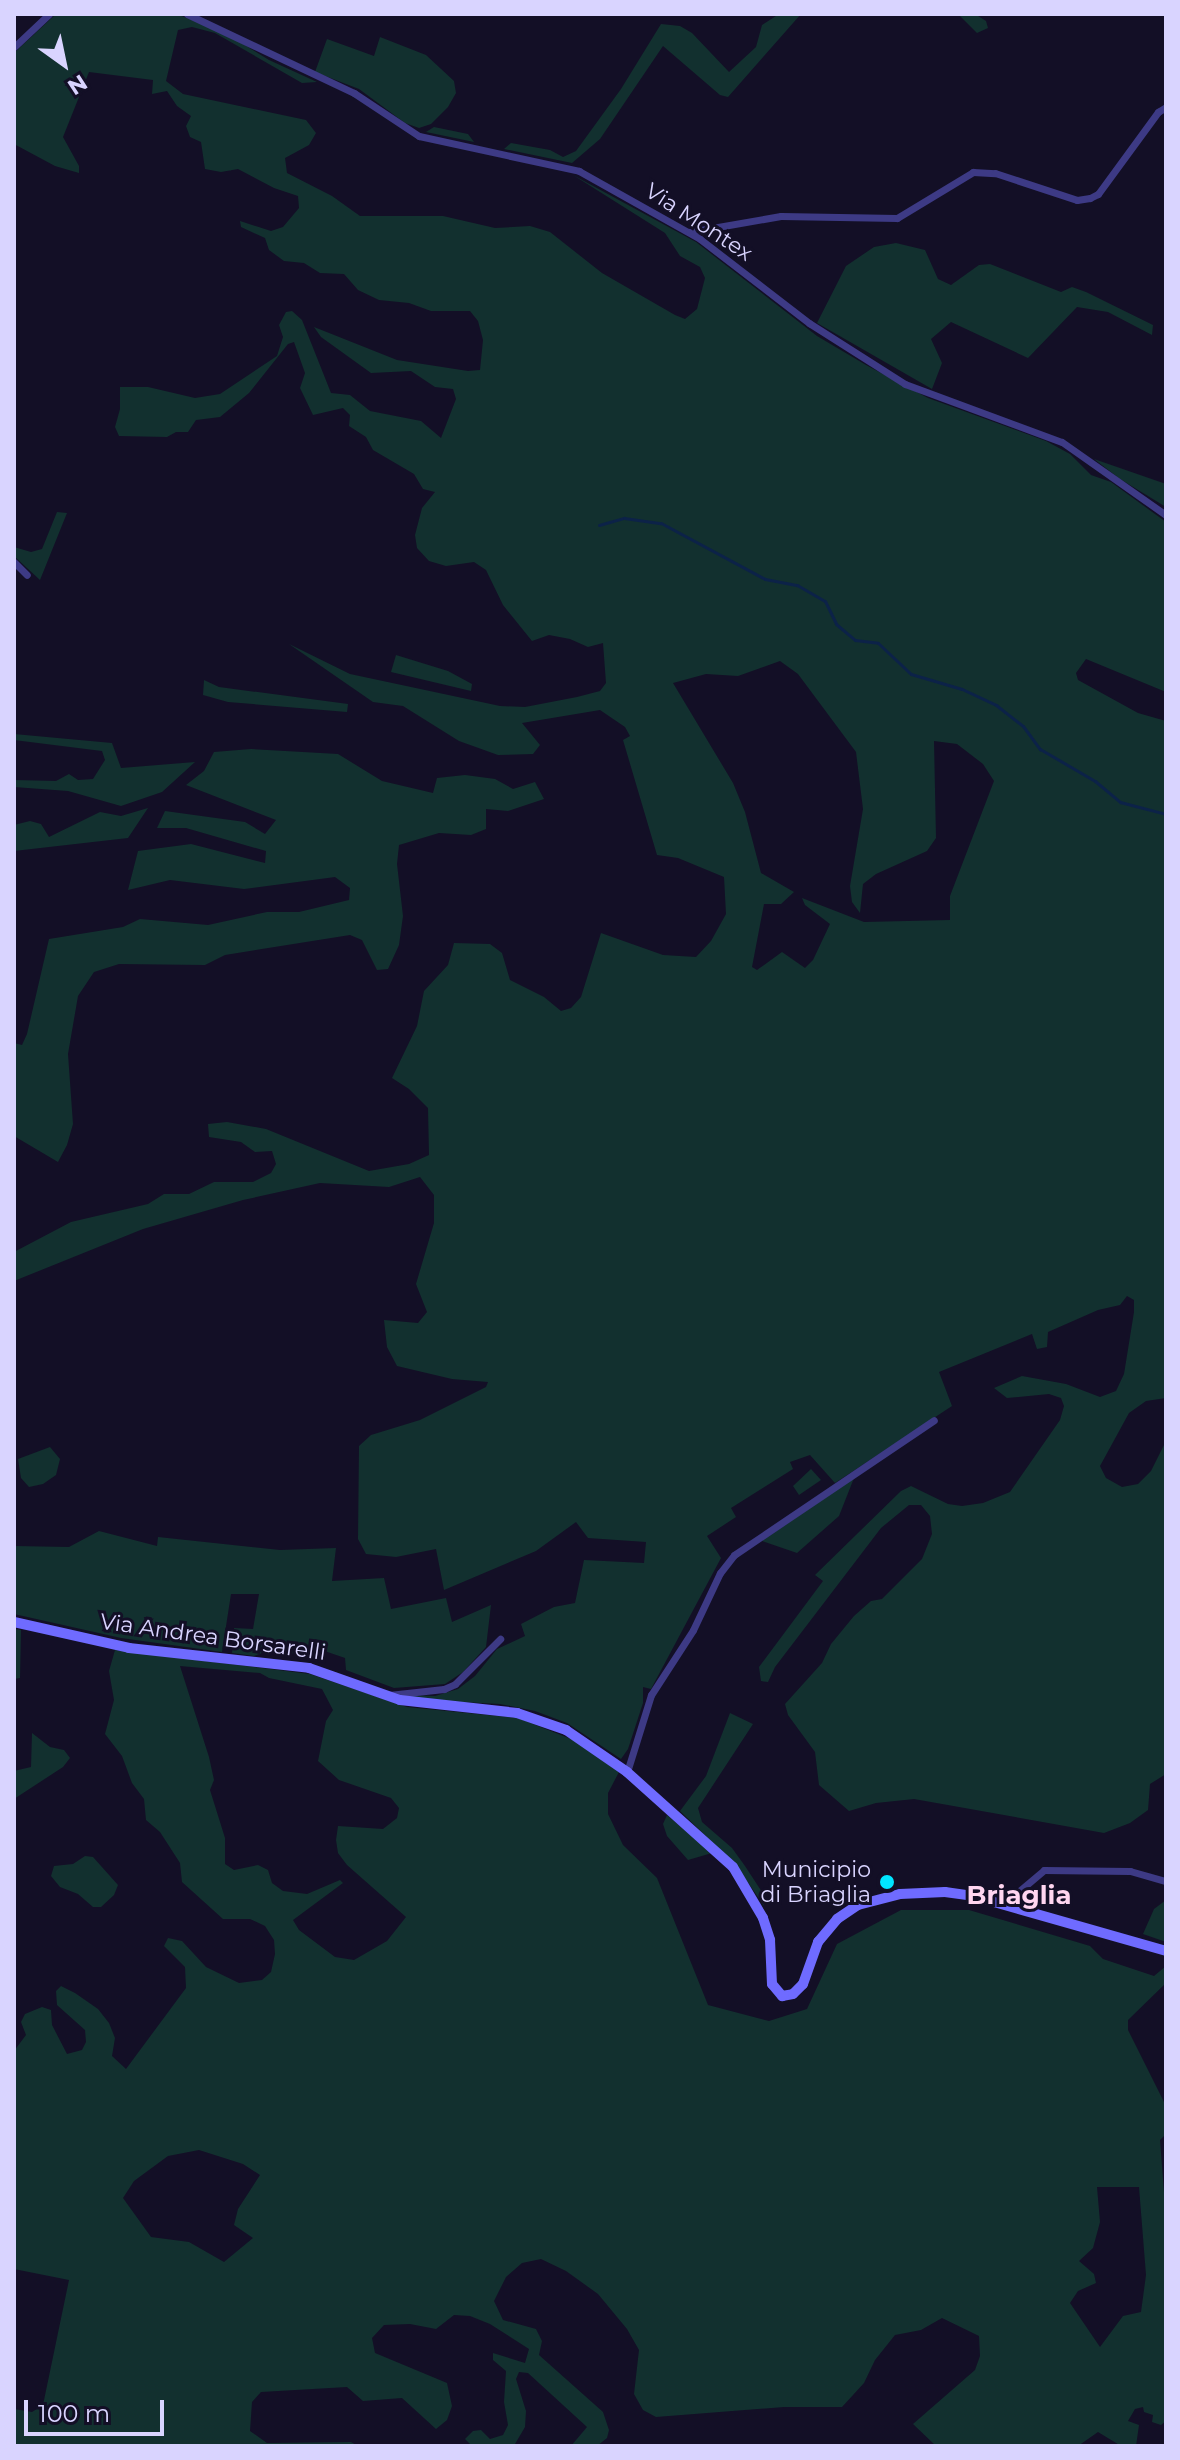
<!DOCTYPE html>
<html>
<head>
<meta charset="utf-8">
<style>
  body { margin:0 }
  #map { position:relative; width:1180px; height:2460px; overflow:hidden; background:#130f26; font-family:Montserrat,sans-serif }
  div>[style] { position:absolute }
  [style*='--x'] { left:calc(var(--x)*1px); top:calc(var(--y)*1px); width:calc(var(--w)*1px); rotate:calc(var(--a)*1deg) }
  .green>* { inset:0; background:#12302f }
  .stream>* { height:3px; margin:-1.5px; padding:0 1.5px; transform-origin:1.5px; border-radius:1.5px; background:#0c2248 }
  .minor>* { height:7px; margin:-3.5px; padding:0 3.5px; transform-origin:3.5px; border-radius:3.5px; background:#3d3a85 }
  .secondary>* { height:10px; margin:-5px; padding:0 5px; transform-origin:5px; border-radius:5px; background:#6f6bff }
  .dots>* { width:22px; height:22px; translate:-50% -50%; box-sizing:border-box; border:4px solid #130f26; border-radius:50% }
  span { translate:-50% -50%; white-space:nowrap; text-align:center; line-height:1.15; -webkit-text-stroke:6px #130f26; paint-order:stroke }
  .street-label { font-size:22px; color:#d9d4ff }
  .poi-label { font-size:22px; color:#d9d4ff }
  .right { translate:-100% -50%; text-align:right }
  .quarter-label { font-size:26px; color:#ffd6f0; font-weight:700 }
  .frame { position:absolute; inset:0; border:16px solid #d9d4ff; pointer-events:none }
  .north { position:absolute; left:24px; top:24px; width:80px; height:80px; -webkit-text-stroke:6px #130f26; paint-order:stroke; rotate:147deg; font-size:22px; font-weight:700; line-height:32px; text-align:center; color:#d9d4ff }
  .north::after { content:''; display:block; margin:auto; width:28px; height:36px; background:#d9d4ff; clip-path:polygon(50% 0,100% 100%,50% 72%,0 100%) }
  .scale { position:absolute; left:24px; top:2400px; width:140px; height:36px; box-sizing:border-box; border:4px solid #d9d4ff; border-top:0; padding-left:10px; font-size:24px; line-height:28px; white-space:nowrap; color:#d9d4ff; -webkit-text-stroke:6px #130f26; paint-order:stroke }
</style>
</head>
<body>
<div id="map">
  <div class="green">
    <i style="clip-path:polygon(evenodd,56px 14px,176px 14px,220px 30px,269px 60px,317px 82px,302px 83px,215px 33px,192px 27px,178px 30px,166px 81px,183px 94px,306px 120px,316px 133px,309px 145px,285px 158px,287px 173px,332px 196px,360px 216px,443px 216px,495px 228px,530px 226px,550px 232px,602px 273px,675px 315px,685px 319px,697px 309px,705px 278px,700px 267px,680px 256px,665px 233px,573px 175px,696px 242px,817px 336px,866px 365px,928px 398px,1046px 441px,1070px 454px,1091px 475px,1111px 482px,1166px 522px,1166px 692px,1086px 659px,1076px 673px,1078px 680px,1138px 713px,1166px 721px,1166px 1398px,1146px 1401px,1129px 1413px,1100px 1466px,1106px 1478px,1122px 1487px,1138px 1484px,1151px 1471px,1166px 1441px,1166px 1774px,1150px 1784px,1148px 1810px,1130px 1823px,1104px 1833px,914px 1799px,876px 1803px,849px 1811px,819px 1785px,815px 1752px,788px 1715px,785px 1704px,822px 1663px,831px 1644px,854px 1616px,871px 1601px,882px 1599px,922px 1559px,932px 1534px,930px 1516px,921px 1505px,909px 1505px,881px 1528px,775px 1667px,768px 1682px,761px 1681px,759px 1667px,823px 1581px,815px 1575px,901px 1491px,911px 1486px,948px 1504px,962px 1506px,983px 1503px,1010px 1492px,1060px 1420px,1064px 1406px,1061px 1398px,1049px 1394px,1007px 1398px,994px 1388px,1022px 1376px,1066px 1384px,1100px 1397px,1116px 1391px,1124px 1374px,1134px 1312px,1134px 1300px,1127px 1296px,1120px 1305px,1098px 1310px,1048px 1332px,1047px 1347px,1037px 1349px,1032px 1334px,939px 1372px,952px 1406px,835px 1483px,810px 1455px,790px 1462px,793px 1469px,731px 1508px,736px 1517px,707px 1536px,721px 1558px,651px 1689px,643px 1687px,643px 1703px,628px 1749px,621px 1759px,567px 1723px,535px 1711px,500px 1704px,424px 1700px,406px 1695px,435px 1696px,458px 1689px,475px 1676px,497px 1649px,525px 1636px,521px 1624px,554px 1607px,575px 1603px,584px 1560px,644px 1563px,646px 1542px,588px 1538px,576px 1522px,536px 1551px,444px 1590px,436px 1549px,396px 1557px,366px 1554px,358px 1539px,359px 1446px,371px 1435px,420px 1420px,486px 1387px,488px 1382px,452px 1379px,397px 1366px,387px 1347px,384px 1320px,418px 1323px,427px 1312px,416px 1284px,434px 1223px,434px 1195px,420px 1177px,389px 1187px,320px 1183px,243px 1200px,143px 1229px,14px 1281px,14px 1252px,71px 1222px,148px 1204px,164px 1194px,189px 1194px,214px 1182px,253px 1182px,271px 1173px,276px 1164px,272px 1151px,255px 1152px,241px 1142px,209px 1137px,208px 1124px,227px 1122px,266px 1129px,369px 1171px,409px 1164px,429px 1155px,428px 1108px,409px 1089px,392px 1078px,417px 1026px,424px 991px,448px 965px,454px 943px,490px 944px,502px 953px,510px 980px,544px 997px,561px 1011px,571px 1008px,581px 997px,601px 933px,663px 955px,696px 957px,711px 941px,726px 914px,724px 877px,678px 858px,657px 855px,623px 740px,630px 736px,625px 727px,600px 710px,522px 723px,540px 745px,533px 754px,498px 755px,459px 741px,403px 706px,373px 702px,289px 644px,350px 674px,500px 706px,525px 707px,577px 697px,600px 691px,606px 683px,603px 643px,588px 647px,570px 639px,549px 635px,532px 641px,503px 605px,486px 570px,474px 562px,446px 566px,429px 561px,417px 548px,415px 535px,422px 508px,435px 492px,423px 489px,414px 474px,373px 450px,366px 437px,349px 426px,350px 415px,343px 408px,313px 415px,300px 388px,305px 373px,294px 342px,288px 344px,249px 393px,220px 417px,196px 420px,188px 432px,176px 432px,167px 437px,119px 436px,115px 427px,120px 409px,120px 387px,148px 387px,195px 398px,220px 394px,277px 356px,283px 337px,279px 325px,286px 312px,292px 311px,302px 320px,331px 393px,350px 395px,370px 411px,421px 421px,441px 438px,456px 399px,453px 389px,435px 387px,411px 371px,371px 373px,321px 337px,314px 327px,397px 360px,468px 371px,480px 370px,483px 340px,478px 321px,470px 311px,431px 311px,409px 303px,379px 300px,358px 290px,344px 274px,320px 273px,304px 263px,284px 261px,269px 250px,265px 238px,241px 227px,240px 221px,271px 231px,283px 227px,299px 208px,298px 196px,274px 188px,238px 169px,221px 172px,205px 169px,201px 142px,190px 137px,186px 126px,191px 116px,177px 106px,167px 91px,152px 94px,153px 80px,89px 72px,63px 137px,79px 166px,79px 173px,55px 166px,14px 144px,14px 53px,56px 14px,780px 661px,798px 674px,856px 752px,863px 809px,850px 886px,852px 902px,860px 913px,863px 884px,876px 874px,927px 851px,936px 838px,934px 741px,957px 744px,983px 764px,994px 781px,950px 896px,950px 920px,864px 922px,802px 898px,805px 905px,830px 924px,813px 960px,805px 968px,782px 952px,757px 970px,752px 967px,764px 904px,781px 904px,794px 892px,761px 873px,745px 812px,733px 783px,673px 683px,706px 674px,738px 676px,780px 661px)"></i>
    <i style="clip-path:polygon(779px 14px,801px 14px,728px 97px,720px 95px,663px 46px,600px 139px,572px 163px,504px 149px,511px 143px,550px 150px,563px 157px,576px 151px,621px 89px,661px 24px,680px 26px,692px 33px,729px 72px,756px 47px,762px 25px)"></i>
    <i style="clip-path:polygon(958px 14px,975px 14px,986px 21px,988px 28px,977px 33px)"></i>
    <i style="clip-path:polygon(380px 37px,426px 55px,454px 81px,456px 93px,448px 107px,431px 124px,419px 128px,405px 123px,359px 89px,315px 72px,327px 39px,374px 56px)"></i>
    <i style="clip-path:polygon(434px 127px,468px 134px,474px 142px,426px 132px)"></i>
    <i style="clip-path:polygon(896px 243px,925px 250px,938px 279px,951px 285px,979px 265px,990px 264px,1061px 292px,1072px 287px,1086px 292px,1153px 325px,1152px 335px,1108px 312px,1077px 307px,1028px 358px,951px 322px,931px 339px,942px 363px,932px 389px,817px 323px,846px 266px,874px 247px)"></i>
    <i style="clip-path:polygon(1094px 459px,1166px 484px,1166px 507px,1120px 479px)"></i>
    <i style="clip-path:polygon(57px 512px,67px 513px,40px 580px,14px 556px,14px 547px,31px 552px,42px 549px)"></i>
    <i style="clip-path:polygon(396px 655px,448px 671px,472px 684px,471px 691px,391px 672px)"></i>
    <i style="clip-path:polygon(204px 680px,219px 687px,348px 704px,347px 712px,228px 702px,203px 695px)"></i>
    <i style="clip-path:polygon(14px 734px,112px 743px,121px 768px,195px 762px,162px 792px,121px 806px,68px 791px,14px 787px,14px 780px,56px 781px,69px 774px,78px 780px,93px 779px,105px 760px,102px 751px,14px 740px)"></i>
    <i style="clip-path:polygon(251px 749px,338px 754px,382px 781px,433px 793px,437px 778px,465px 775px,495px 779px,513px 789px,535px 782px,544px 799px,508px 811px,486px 809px,486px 829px,471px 835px,439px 833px,399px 845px,397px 864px,403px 916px,399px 945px,388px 969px,377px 970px,362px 940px,350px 935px,225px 955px,205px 965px,119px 964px,94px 972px,78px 996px,68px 1054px,73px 1124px,67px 1145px,58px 1162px,14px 1136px,14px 1043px,22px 1045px,27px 1034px,49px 939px,123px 927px,140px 919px,208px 925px,267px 912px,299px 912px,349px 900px,350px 888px,335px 877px,244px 889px,170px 880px,128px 890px,138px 851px,191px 844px,265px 863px,266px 851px,186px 828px,157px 828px,165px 811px,245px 822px,265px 834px,276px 820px,186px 785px,204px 771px,214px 752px)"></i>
    <i style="clip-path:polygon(148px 808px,128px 838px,14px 851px,14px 825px,30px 821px,41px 824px,49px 837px,100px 812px,121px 816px)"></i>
    <i style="clip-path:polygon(50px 1447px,60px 1459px,56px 1475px,43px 1484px,29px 1487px,21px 1478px,18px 1459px)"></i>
    <i style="clip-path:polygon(811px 1469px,821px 1480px,799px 1495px,793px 1486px)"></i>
    <i style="clip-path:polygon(854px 1478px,839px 1516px,797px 1553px,762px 1541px)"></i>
    <i style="clip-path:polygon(99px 1531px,157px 1546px,158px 1537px,280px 1550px,336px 1548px,332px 1581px,384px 1578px,391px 1609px,446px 1598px,452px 1622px,491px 1605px,486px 1647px,463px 1672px,445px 1684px,394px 1688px,346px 1670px,345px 1658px,313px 1647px,311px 1655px,267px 1651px,254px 1656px,232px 1653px,234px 1628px,253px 1629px,259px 1594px,231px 1594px,222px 1652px,121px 1638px,14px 1614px,14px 1546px,69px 1547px)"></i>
    <i style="clip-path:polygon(14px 1629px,21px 1630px,20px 1678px,14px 1679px)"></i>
    <i style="clip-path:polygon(evenodd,115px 1650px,310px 1674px,407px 1707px,518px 1718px,576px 1741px,619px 1772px,608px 1793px,608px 1814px,623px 1845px,657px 1878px,708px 2005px,769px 2021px,807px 2009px,837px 1944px,901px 1910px,969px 1910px,1090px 1946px,1103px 1959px,1154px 1976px,1166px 1966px,1166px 1983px,1128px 2020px,1128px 2030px,1166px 2106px,1166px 2134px,1160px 2140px,1166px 2218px,1166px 2421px,1161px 2425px,1152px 2422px,1153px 2415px,1144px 2412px,1143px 2407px,1135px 2409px,1128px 2421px,1139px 2425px,1136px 2446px,1121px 2446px,1098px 2432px,1078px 2446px,936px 2446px,913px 2424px,975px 2370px,980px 2356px,979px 2336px,942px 2318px,921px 2330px,895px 2335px,875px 2360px,864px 2383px,842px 2407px,784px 2407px,656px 2417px,643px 2410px,634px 2394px,639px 2350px,627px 2329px,598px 2294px,566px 2271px,541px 2259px,522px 2263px,506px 2277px,494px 2301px,503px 2320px,536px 2329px,542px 2341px,539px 2355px,603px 2412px,609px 2430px,607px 2438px,597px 2446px,571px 2446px,587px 2427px,528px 2373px,519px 2372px,516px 2379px,526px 2411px,525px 2427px,515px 2444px,472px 2446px,465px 2439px,473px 2431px,481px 2430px,490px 2439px,503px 2435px,508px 2425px,504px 2402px,506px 2371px,493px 2360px,493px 2353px,525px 2363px,529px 2349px,490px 2324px,470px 2316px,454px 2315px,436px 2329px,410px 2324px,384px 2325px,372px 2338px,375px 2353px,447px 2383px,452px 2406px,447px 2420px,436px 2429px,402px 2398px,363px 2401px,347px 2387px,261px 2392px,252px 2402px,250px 2431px,267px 2443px,351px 2442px,358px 2446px,14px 2446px,14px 2409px,32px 2412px,43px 2405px,69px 2280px,14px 2269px,14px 2051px,26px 2035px,21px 2022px,25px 2014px,42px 2007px,51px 2010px,52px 2025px,67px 2054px,82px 2050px,86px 2042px,85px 2030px,57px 2005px,56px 1991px,61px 1986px,75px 1993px,98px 2009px,109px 2023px,115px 2038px,112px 2056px,126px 2069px,186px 1988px,185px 1967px,164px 1946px,168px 1938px,182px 1941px,206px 1967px,239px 1983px,262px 1980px,271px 1972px,275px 1954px,274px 1940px,265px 1926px,250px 1919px,223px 1919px,182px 1882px,180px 1863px,160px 1832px,146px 1820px,144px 1799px,132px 1783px,122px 1756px,105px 1734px,114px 1700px,109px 1671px,115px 1650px,180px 1666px,260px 1673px,269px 1678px,322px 1689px,333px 1710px,326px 1721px,318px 1761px,339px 1780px,391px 1798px,399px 1808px,397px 1818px,383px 1829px,338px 1826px,336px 1840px,338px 1853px,347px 1865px,406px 1917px,387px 1941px,354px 1960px,335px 1957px,299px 1930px,293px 1920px,343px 1883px,340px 1880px,307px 1894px,283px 1891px,272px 1883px,268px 1870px,258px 1865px,234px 1870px,225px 1864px,225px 1838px,210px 1790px,214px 1780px,209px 1757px,180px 1666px,115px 1650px,199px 2150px,243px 2164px,260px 2175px,238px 2209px,234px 2225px,253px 2238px,224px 2262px,189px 2242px,151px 2237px,123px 2198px,134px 2181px,168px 2156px,199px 2150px,115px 1650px,1097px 2187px,1139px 2187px,1146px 2275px,1141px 2312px,1123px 2316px,1100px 2347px,1070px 2303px,1078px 2291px,1096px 2283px,1094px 2274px,1079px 2261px,1093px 2248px,1100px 2222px,1097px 2187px)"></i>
    <i style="clip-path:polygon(730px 1713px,753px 1724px,698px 1808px,702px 1822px,732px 1848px,745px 1866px,762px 1892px,764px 1906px,736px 1865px,680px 1811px,706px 1776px)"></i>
    <i style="clip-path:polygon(32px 1733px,50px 1747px,64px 1750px,70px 1758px,63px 1767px,14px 1799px,14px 1771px,31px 1767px)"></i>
    <i style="clip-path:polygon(667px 1815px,712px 1853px,688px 1860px,667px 1836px,663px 1824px)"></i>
    <i style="clip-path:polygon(85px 1856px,93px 1857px,118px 1885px,114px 1895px,101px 1907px,93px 1907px,78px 1894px,60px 1887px,51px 1876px,54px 1866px,73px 1864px)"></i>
    <i style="clip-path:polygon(1166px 1900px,1166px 1942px,1143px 1934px,1154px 1909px)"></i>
  </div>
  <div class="stream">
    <i style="--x:599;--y:525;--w:26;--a:-16"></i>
    <i style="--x:624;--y:518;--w:37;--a:8"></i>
    <i style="--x:661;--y:523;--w:118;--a:28.3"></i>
    <i style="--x:765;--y:579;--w:33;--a:11"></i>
    <i style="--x:797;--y:585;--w:32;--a:30"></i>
    <i style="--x:825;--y:601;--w:25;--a:64"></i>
    <i style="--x:836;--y:624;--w:25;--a:40"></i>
    <i style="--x:855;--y:640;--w:23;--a:7"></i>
    <i style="--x:878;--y:643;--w:45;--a:43.2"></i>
    <i style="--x:911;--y:674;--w:53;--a:16.4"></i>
    <i style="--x:962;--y:689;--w:38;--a:25"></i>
    <i style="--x:996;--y:705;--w:34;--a:38"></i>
    <i style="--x:1023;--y:726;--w:29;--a:54"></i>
    <i style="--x:1040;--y:749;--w:64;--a:30.2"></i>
    <i style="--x:1095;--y:781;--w:33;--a:40"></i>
    <i style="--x:1120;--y:802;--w:48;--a:14.6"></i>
  </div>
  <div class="minor">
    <i style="--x:187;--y:14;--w:185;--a:25.3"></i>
    <i style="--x:354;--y:93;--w:78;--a:33.5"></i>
    <i style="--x:419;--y:136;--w:164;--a:12.3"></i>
    <i style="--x:579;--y:171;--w:139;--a:29.3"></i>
    <i style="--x:700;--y:239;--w:138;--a:37.6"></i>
    <i style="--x:809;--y:323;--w:114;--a:32.4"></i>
    <i style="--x:905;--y:384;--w:167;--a:20.3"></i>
    <i style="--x:1062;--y:442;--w:127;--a:35.1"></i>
    <i style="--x:14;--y:47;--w:48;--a:-43.3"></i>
    <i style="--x:689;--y:232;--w:93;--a:-9.9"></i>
    <i style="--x:781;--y:216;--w:116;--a:1"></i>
    <i style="--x:897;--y:218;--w:89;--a:-31.2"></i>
    <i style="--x:973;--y:172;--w:22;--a:3"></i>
    <i style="--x:995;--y:173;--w:86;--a:18.2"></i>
    <i style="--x:1077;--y:200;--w:13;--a:-9"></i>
    <i style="--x:1090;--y:198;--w:9;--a:-27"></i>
    <i style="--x:1098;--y:194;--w:102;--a:-53.8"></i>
    <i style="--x:1158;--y:112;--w:9;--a:-32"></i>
    <i style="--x:14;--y:562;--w:18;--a:45"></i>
    <i style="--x:389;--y:1695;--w:55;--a:-6.2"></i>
    <i style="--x:444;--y:1689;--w:12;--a:-24"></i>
    <i style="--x:455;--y:1684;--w:64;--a:-45"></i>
    <i style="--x:627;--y:1772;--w:81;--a:-72.7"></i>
    <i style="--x:651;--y:1695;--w:77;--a:-57.1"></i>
    <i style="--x:693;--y:1630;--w:63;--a:-64.7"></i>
    <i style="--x:720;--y:1573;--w:23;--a:-52"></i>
    <i style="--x:734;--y:1555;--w:241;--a:-34"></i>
    <i style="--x:1004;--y:1904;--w:52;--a:-40.4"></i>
    <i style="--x:1044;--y:1870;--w:86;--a:0.7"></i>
    <i style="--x:1130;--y:1871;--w:37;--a:16"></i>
  </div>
  <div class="secondary">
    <i style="--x:14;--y:1622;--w:118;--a:12.7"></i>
    <i style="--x:129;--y:1648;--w:181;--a:6.3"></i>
    <i style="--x:309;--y:1668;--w:96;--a:19.4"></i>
    <i style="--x:400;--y:1700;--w:118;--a:6.3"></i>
    <i style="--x:517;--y:1713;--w:52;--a:19.1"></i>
    <i style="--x:566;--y:1730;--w:74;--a:34.5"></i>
    <i style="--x:627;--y:1772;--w:142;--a:41.9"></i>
    <i style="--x:733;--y:1867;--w:59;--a:59.5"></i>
    <i style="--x:763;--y:1918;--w:23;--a:72"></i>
    <i style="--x:770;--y:1940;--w:44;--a:87.4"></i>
    <i style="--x:772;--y:1984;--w:16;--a:50"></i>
    <i style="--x:782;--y:1996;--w:11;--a:-10"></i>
    <i style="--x:793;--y:1994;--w:14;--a:-45"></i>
    <i style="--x:803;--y:1984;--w:45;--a:-70.3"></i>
    <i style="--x:818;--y:1942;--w:30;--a:-50"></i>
    <i style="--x:837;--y:1919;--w:25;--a:-34"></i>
    <i style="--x:858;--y:1905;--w:43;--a:-14.7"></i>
    <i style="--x:900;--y:1894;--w:45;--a:-2.5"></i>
    <i style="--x:945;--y:1892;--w:28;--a:8"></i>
    <i style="--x:973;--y:1896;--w:201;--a:15.9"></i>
  </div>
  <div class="dots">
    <i style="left:887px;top:1882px;background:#00e5ff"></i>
  </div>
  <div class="street-label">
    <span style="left:699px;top:222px;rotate:33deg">Via Montex</span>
    <span style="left:213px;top:1637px;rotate:8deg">Via Andrea Borsarelli</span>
  </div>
  <div class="poi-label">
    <span class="right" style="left:871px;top:1882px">Municipio<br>di Briaglia</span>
  </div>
  <div class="quarter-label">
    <span style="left:1019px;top:1896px">Briaglia</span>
  </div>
  <div class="frame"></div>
  <div class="north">N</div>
  <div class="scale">100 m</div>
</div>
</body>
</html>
